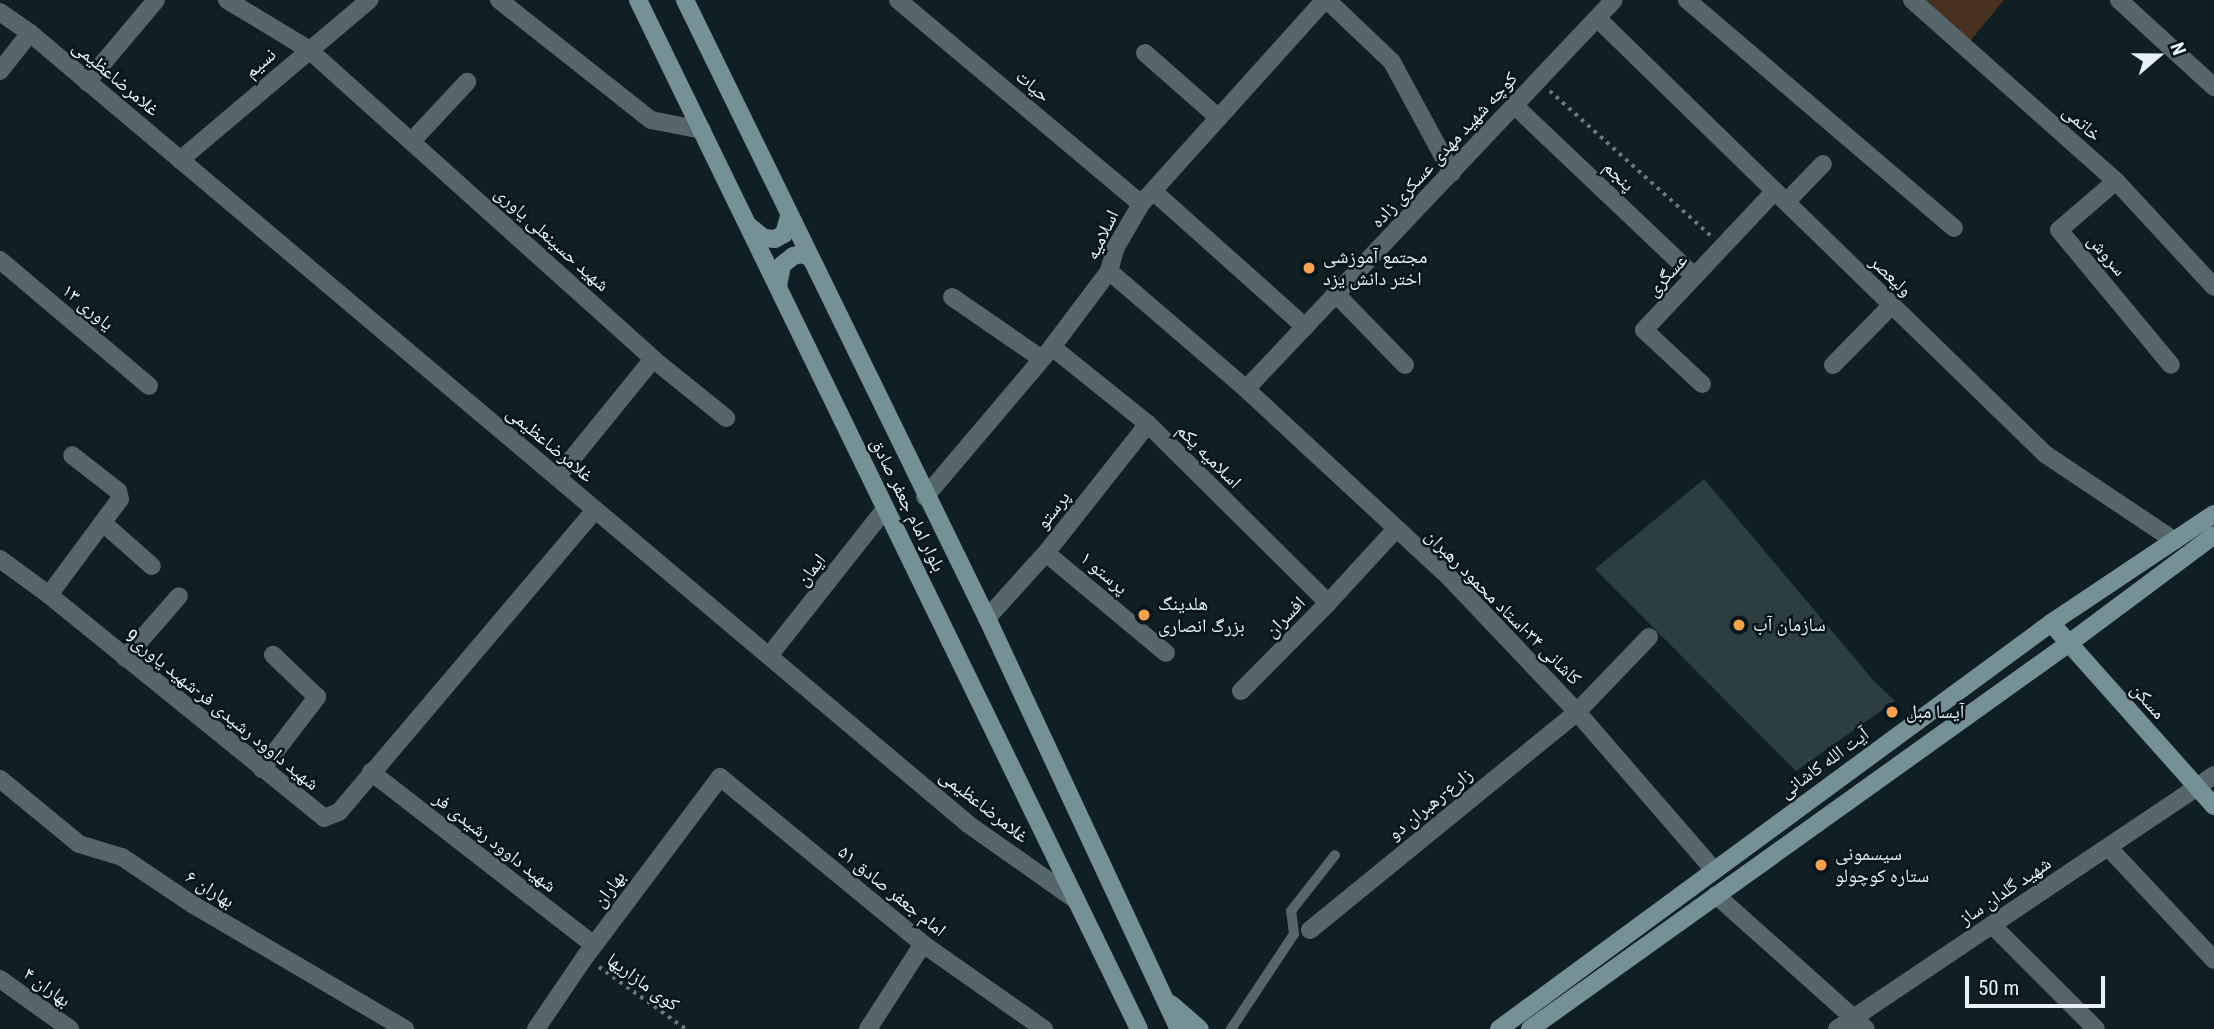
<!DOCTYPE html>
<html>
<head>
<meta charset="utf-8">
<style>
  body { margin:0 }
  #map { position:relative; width:2214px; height:1029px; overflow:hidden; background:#0f1f23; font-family:"Roboto Condensed","Noto Naskh Arabic",sans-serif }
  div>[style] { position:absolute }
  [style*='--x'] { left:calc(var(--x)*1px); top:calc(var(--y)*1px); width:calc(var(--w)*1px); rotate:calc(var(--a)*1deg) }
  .green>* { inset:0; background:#47321f }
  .building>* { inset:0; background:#2d3e42 }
  .path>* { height:3.5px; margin-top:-1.75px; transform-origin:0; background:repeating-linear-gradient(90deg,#69767a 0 3.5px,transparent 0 8.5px) }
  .service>* { height:10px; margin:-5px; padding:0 5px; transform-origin:5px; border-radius:5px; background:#56666a }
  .minor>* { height:18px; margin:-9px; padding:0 9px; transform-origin:9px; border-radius:9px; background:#56666a }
  .tertiary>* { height:18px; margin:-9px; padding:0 9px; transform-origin:9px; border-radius:9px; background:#56666a }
  .secondary>* { height:18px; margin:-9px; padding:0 9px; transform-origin:9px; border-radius:9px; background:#769097 }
  .dots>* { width:19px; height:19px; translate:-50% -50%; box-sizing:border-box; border:4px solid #06161a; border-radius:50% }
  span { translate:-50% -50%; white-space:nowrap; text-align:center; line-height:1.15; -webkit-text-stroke:5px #06161a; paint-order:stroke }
  .street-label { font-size:19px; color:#e8f2f5 }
  .poi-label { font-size:19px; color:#e8f2f5 }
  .left { translate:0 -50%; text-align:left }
  .north { position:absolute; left:2123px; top:21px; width:70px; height:70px; -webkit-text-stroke:5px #06161a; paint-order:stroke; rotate:70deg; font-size:19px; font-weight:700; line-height:28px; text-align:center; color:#e8f2f5 }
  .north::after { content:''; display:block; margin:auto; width:24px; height:32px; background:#e8f2f5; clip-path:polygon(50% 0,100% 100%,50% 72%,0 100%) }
  .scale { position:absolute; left:1965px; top:976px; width:140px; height:32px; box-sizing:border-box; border:4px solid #e8f2f5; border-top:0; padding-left:9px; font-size:21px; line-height:24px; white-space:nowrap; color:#e8f2f5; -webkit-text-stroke:5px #06161a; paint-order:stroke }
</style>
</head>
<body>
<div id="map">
  <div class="green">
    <i style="clip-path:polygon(1912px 0,2004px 0,1966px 46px)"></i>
  </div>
  <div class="building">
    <i style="clip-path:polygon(1704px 479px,1874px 681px,1895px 701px,1796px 771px,1595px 569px)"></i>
  </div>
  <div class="path">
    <i style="--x:1550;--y:91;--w:217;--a:42"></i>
    <i style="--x:599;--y:967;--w:107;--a:35.5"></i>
  </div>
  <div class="service">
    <i style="--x:1231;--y:1029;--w:114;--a:-56.4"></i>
    <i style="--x:1294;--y:934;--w:23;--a:-97"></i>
    <i style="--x:1291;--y:911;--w:71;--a:-51.8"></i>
  </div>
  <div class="minor">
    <i style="--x:227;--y:0;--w:95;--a:31.2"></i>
    <i style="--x:308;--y:49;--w:464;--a:41.9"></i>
    <i style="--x:653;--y:359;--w:152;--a:129.1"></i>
    <i style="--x:499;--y:0;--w:194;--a:38.3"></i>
    <i style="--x:651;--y:120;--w:52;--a:11.1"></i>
    <i style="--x:898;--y:0;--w:317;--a:40"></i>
    <i style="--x:1327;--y:0;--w:90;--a:43.6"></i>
    <i style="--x:1392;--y:62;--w:126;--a:61.6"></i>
    <i style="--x:1687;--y:0;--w:351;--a:40.5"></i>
    <i style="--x:1912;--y:0;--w:273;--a:41.6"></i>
    <i style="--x:2116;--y:181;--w:144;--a:47.2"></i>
    <i style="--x:2119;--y:0;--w:129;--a:42.5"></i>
    <i style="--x:0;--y:12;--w:37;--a:35"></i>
    <i style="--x:30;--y:33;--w:1227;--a:40.14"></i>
    <i style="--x:968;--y:824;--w:133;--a:35.2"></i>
    <i style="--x:1597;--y:18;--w:625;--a:44.22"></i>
    <i style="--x:2045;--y:454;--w:156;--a:33.8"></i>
    <i style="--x:1145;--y:53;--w:98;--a:41.3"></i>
    <i style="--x:0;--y:71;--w:48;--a:-51.7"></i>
    <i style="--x:87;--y:82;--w:107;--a:-49.9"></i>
    <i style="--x:1515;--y:106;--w:247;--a:43.5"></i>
    <i style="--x:412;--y:141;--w:81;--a:-47"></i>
    <i style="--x:180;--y:160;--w:248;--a:-40.2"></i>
    <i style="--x:2116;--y:181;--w:75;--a:139.3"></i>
    <i style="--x:2059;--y:230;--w:175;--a:50.3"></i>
    <i style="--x:1153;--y:191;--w:204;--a:41.8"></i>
    <i style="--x:1786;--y:202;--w:53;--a:-45.8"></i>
    <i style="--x:0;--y:260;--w:195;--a:40.2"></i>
    <i style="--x:1109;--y:271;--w:181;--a:40.7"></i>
    <i style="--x:1246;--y:389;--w:275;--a:42.8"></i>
    <i style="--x:1448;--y:576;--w:187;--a:46.5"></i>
    <i style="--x:1577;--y:712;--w:209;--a:49.1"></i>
    <i style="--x:1336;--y:294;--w:99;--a:45.8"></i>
    <i style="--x:952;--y:297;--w:109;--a:34.6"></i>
    <i style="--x:1052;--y:347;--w:123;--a:38.7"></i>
    <i style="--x:1148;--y:424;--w:254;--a:44.8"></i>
    <i style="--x:653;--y:359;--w:94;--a:38.9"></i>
    <i style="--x:1833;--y:365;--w:84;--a:-45.5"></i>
    <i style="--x:1702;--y:384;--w:79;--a:-137"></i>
    <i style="--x:1644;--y:330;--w:191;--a:-46.7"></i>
    <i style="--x:1246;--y:389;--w:535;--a:-46.59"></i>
    <i style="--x:925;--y:497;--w:197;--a:-49.7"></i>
    <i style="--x:1052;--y:347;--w:95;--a:-53.1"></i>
    <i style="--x:1109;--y:271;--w:25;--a:-74"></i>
    <i style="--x:1116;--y:247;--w:50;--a:-59.8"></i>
    <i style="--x:1141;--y:204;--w:275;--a:-48"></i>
    <i style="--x:103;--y:523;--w:65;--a:41.3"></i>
    <i style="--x:1046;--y:553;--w:156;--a:39.8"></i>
    <i style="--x:0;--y:559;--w:61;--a:36.3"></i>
    <i style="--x:49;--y:595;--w:354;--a:39"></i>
    <i style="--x:324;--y:818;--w:16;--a:-22"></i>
    <i style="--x:339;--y:812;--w:396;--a:-49.7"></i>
    <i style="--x:49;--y:595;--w:119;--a:-53.5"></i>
    <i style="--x:120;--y:499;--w:8;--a:-104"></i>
    <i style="--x:118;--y:491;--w:58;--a:-142"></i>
    <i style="--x:987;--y:618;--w:88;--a:-47.8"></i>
    <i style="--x:1046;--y:553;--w:164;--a:-51.7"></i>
    <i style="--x:769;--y:656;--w:187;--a:-51.7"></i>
    <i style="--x:125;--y:658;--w:82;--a:-48.9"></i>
    <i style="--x:1241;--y:691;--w:124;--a:-45.3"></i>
    <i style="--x:1328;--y:603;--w:100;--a:-47.4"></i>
    <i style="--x:262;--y:769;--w:91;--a:-52.6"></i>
    <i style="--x:317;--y:697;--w:61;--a:-136.3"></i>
    <i style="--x:371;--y:772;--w:282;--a:37.8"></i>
    <i style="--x:0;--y:779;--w:102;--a:39.4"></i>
    <i style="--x:79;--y:844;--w:45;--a:16.8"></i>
    <i style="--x:122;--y:857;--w:84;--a:33.9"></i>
    <i style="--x:192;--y:904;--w:247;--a:30.4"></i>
    <i style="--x:2108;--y:847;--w:155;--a:46.8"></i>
    <i style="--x:1716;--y:895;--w:201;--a:41.8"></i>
    <i style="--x:1992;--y:925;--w:147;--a:45"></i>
    <i style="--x:1310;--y:930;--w:345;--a:-39.2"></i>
    <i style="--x:1577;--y:712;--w:104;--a:-46.2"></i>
    <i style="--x:0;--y:979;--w:86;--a:35.5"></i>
    <i style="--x:536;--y:1029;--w:87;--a:-55.8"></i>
    <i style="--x:585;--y:957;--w:225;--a:-53.1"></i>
    <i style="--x:720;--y:777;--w:263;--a:39.4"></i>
    <i style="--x:923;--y:944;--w:148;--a:35.1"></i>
    <i style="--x:868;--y:1029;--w:101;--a:-57.1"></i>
    <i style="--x:1837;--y:1029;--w:434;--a:-33.9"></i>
  </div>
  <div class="tertiary">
    <i style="--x:2197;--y:787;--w:21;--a:-35"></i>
  </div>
  <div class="secondary">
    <i style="--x:638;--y:0;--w:1144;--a:64.04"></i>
    <i style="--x:685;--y:0;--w:688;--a:63.96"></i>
    <i style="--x:987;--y:618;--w:454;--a:65"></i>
    <i style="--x:749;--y:226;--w:19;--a:39"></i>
    <i style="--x:764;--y:238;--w:11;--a:5"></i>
    <i style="--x:775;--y:239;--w:10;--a:-29"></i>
    <i style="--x:784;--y:234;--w:19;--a:-74"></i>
    <i style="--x:778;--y:286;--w:21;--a:-79"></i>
    <i style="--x:782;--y:265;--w:14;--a:-39"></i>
    <i style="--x:793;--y:256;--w:9;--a:-13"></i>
    <i style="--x:802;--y:254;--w:8;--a:23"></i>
    <i style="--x:2051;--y:623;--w:245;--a:48.3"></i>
    <i style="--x:1171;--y:1004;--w:38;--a:41"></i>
    <i style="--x:1499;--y:1029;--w:685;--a:-36.33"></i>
    <i style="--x:2051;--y:623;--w:196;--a:-33.8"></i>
    <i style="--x:1530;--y:1029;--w:662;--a:-35.59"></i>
    <i style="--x:2068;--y:644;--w:182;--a:-36.7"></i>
  </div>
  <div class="dots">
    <i style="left:1309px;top:268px;background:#f8a04b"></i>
    <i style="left:1144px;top:615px;background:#f8a04b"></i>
    <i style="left:1739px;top:625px;background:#f8a04b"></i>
    <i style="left:1892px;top:712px;background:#f8a04b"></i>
    <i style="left:1821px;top:865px;background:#f8a04b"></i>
  </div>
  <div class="street-label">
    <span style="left:260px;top:63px;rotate:-41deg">نسیم</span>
    <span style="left:116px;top:78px;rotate:40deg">غلامرضاعظیمی</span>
    <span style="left:1033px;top:86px;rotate:40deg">حیات</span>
    <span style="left:2082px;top:123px;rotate:42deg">خاتمی</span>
    <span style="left:1444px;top:150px;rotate:-47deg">کوچه شهید مهدی عسکری زاده</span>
    <span style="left:1619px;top:176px;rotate:44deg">پنجم</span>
    <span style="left:1102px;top:235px;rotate:-64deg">اسلامیه</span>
    <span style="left:552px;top:239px;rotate:42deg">شهید حسینعلی یاوری</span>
    <span style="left:2107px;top:255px;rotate:50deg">سروش</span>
    <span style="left:1667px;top:275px;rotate:-47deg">عسگری</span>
    <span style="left:1891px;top:276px;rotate:44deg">ولیعصر</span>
    <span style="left:88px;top:307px;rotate:40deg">یاوری ۱۳</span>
    <span style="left:550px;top:444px;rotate:40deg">غلامرضاعظیمی</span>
    <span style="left:1209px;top:456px;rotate:45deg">اسلامیه یکم</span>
    <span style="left:908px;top:505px;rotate:64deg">بلوار امام جعفر صادق</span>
    <span style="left:1053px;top:510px;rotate:-52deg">پرستو</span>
    <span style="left:811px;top:570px;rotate:-52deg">ایمان</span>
    <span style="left:1104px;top:573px;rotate:40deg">پرستو ۱</span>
    <span style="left:1503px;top:607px;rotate:45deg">کاشانی ۳۴-استاد محمود رهبران</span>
    <span style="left:1285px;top:617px;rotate:-45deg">افسران</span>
    <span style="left:2148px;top:701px;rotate:48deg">مسکن</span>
    <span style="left:222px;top:710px;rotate:39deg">شهید داوود رشیدی فر-شهید یاوری9</span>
    <span style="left:1824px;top:763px;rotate:-36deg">آیت الله کاشانی</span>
    <span style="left:1430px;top:804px;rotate:-39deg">زارع-رهبران دو</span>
    <span style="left:984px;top:806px;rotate:38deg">غلامرضاعظیمی</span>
    <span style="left:495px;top:842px;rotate:38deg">شهید داوود رشیدی فر</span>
    <span style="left:210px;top:889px;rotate:32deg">بهاران ۶</span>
    <span style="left:609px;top:889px;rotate:-53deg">بهاران</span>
    <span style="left:892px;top:891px;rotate:39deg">امام جعفر صادق ۵۱</span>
    <span style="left:2005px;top:891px;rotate:-34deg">شهید گلدان ساز</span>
    <span style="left:643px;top:982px;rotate:36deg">کوی مازاریها</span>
    <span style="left:47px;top:987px;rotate:36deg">بهاران ۴</span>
  </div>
  <div class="poi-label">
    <span class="left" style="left:1323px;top:268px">مجتمع آموزشی<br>اختر دانش یزد</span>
    <span class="left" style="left:1158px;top:615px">هلدینگ<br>بزرگ انصاری</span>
    <span class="left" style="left:1753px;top:625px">سازمان آب</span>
    <span class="left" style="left:1906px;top:712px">آیسا مبل</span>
    <span class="left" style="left:1835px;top:865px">سیسمونی<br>ستاره کوچولو</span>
  </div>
  <div class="north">N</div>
  <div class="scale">50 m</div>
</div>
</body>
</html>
